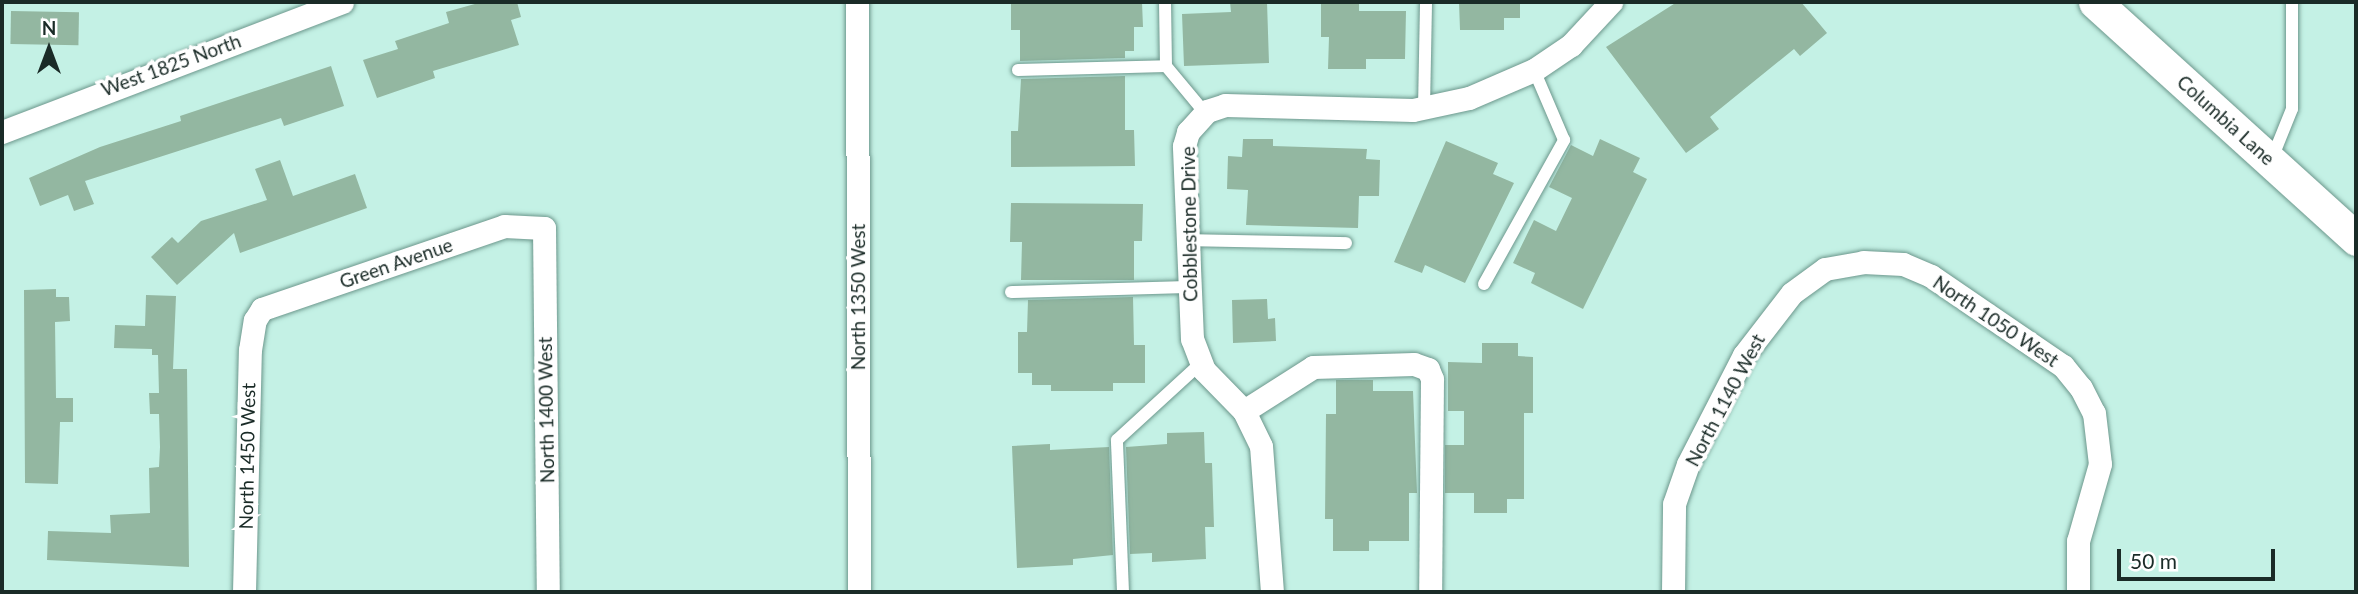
<!DOCTYPE html>
<html>
<head>
<meta charset="utf-8">
<style>
  body { margin:0 }
  #map { position:relative; width:2358px; height:594px; overflow:hidden; background:#c4f1e5; font-family:Lato,sans-serif }
  div>[style] { position:absolute }
  [style*='--x'] { left:calc(var(--x)*1px); top:calc(var(--y)*1px); width:calc(var(--w)*1px); rotate:calc(var(--a)*1deg) }
  .building>* { inset:0; background:#93b7a1; transform-origin:0 0 }
  .roads { filter:drop-shadow(0 0 2px #6c978c) drop-shadow(0 0 2px #6c978c) }
  .service>* { height:12px; margin:-6px; padding:0 6px; transform-origin:6px; border-radius:6px; background:#fff }
  .minor>* { height:23px; margin:-11.5px; padding:0 11.5px; transform-origin:11.5px; border-radius:11.5px; background:#fff }
  .secondary>* { height:33px; margin:-16.5px; padding:0 16.5px; transform-origin:16.5px; border-radius:16.5px; background:#fff }
  span { translate:-50% -50%; white-space:nowrap; text-align:center; line-height:1.15; -webkit-text-stroke:7px #fff; paint-order:stroke }
  .street-label { font-size:19px; color:#1a2b27 }
  .frame { position:absolute; inset:0; border:4px solid #1a2b27; pointer-events:none }
  .north { position:absolute; left:14px; top:14px; width:70px; height:70px; -webkit-text-stroke:5px #fff; paint-order:stroke; rotate:0deg; font-size:19px; font-weight:700; line-height:28px; text-align:center; color:#1a2b27 }
  .north::after { content:''; display:block; margin:auto; width:24px; height:32px; background:#1a2b27; clip-path:polygon(50% 0,100% 100%,50% 72%,0 100%) }
  .scale { position:absolute; left:2117px; top:549px; width:158px; height:32px; box-sizing:border-box; border:4px solid #1a2b27; border-top:0; padding-left:9px; font-size:21px; line-height:24px; white-space:nowrap; color:#1a2b27; -webkit-text-stroke:5px #fff; paint-order:stroke }
</style>
</head>
<body>
<div id="map">
  <div class="building">
    <i style="clip-path:polygon(482px 2px,517px 2px,521px 17px,511px 20px,519px 45px,433px 71px,435px 78px,377px 98px,363px 60px,398px 49px,395px 41px,449px 23px,446px 12px)"></i>
    <i style="clip-path:polygon(1011px 2px,1142px 2px,1143px 27px,1134px 27px,1134px 51px,1125px 51px,1125px 58px,1020px 61px,1020px 30px,1011px 30px)"></i>
    <i style="clip-path:polygon(1230px 2px,1267px 2px,1269px 63px,1184px 66px,1182px 14px,1231px 12px)"></i>
    <i style="clip-path:polygon(1321px 2px,1359px 2px,1359px 11px,1406px 11px,1405px 59px,1366px 59px,1366px 69px,1328px 69px,1329px 37px,1321px 37px)"></i>
    <i style="clip-path:polygon(1459px 2px,1520px 2px,1520px 18px,1504px 18px,1504px 30px,1460px 30px)"></i>
    <i style="clip-path:polygon(1677px 2px,1801px 2px,1827px 33px,1800px 56px,1794px 49px,1710px 117px,1719px 129px,1686px 153px,1606px 47px)"></i>
    <i style="left:11px;top:11px;width:68px;height:33px;rotate:1deg"></i>
    <i style="clip-path:polygon(331px 66px,344px 106px,284px 126px,281px 118px,85px 181px,94px 204px,74px 211px,68px 195px,40px 206px,29px 178px,100px 147px,181px 121px,180px 116px)"></i>
    <i style="clip-path:polygon(1125px 76px,1125px 130px,1134px 130px,1135px 166px,1011px 167px,1011px 131px,1018px 131px,1021px 79px)"></i>
    <i style="clip-path:polygon(1243px 139px,1273px 139px,1273px 146px,1367px 149px,1366px 159px,1380px 160px,1379px 196px,1359px 196px,1358px 228px,1246px 225px,1248px 190px,1227px 189px,1228px 156px,1242px 157px)"></i>
    <i style="clip-path:polygon(1600px 139px,1640px 158px,1633px 172px,1647px 179px,1583px 309px,1531px 283px,1535px 273px,1513px 263px,1534px 220px,1556px 231px,1572px 198px,1549px 187px,1571px 145px,1593px 156px)"></i>
    <i style="clip-path:polygon(1446px 141px,1498px 163px,1493px 174px,1514px 183px,1465px 283px,1425px 265px,1422px 273px,1394px 262px)"></i>
    <i style="clip-path:polygon(280px 160px,293px 196px,355px 174px,367px 208px,240px 253px,234px 233px,177px 285px,151px 257px,172px 237px,178px 243px,201px 221px,267px 200px,255px 169px)"></i>
    <i style="clip-path:polygon(1011px 203px,1143px 204px,1142px 241px,1134px 241px,1134px 280px,1021px 280px,1022px 242px,1010px 242px)"></i>
    <i style="clip-path:polygon(56px 289px,56px 297px,69px 297px,70px 321px,55px 322px,56px 398px,73px 398px,73px 422px,60px 422px,58px 484px,25px 483px,24px 290px)"></i>
    <i style="clip-path:polygon(146px 295px,176px 296px,173px 369px,187px 369px,189px 567px,47px 560px,48px 531px,111px 533px,110px 515px,150px 513px,149px 468px,159px 467px,160px 447px,159px 414px,150px 414px,149px 393px,159px 393px,158px 355px,152px 355px,152px 349px,114px 348px,115px 325px,145px 326px)"></i>
    <i style="clip-path:polygon(1133px 297px,1134px 345px,1145px 345px,1145px 383px,1113px 383px,1113px 391px,1051px 391px,1051px 385px,1032px 385px,1032px 373px,1018px 373px,1018px 332px,1027px 332px,1028px 300px)"></i>
    <i style="clip-path:polygon(1267px 299px,1268px 319px,1275px 318px,1276px 341px,1233px 343px,1232px 300px)"></i>
    <i style="clip-path:polygon(1482px 343px,1518px 343px,1518px 356px,1533px 357px,1533px 413px,1524px 413px,1524px 499px,1507px 499px,1507px 513px,1474px 513px,1474px 493px,1445px 493px,1445px 445px,1464px 445px,1464px 411px,1448px 411px,1448px 362px,1482px 363px)"></i>
    <i style="clip-path:polygon(1336px 380px,1373px 380px,1373px 391px,1413px 391px,1417px 493px,1409px 493px,1409px 541px,1369px 541px,1369px 551px,1333px 551px,1333px 519px,1325px 519px,1326px 414px,1336px 414px)"></i>
    <i style="clip-path:polygon(1204px 432px,1205px 463px,1212px 463px,1214px 527px,1205px 527px,1206px 559px,1152px 562px,1152px 553px,1130px 554px,1126px 447px,1167px 444px,1167px 433px)"></i>
    <i style="clip-path:polygon(1050px 444px,1050px 450px,1109px 447px,1113px 555px,1073px 559px,1073px 565px,1017px 568px,1012px 446px)"></i>
  </div>
  <div class="roads">
    <div class="service">
      <i style="--x:1165;--y:2;--w:64;--a:89.1"></i>
      <i style="--x:1018;--y:70;--w:148;--a:-1.5"></i>
      <i style="--x:1166;--y:66;--w:61;--a:50.3"></i>
      <i style="--x:1424;--y:108;--w:106;--a:-88.9"></i>
      <i style="--x:2271;--y:161;--w:56;--a:-68"></i>
      <i style="--x:2292;--y:109;--w:107;--a:-90"></i>
      <i style="--x:1188;--y:240;--w:158;--a:1.1"></i>
      <i style="--x:1484;--y:284;--w:165;--a:-60.9"></i>
      <i style="--x:1564;--y:140;--w:76;--a:-113.2"></i>
      <i style="--x:1011;--y:292;--w:179;--a:-1.6"></i>
      <i style="--x:1123;--y:592;--w:152;--a:-92.3"></i>
      <i style="--x:1117;--y:440;--w:114;--a:-42.5"></i>
    </div>
    <div class="minor">
      <i style="--x:857;--y:2;--w:590;--a:89.81"></i>
      <i style="--x:2;--y:132;--w:364;--a:-20.9"></i>
      <i style="--x:1244;--y:411;--w:82;--a:-32.5"></i>
      <i style="--x:1313;--y:367;--w:101;--a:-1.7"></i>
      <i style="--x:1414;--y:364;--w:15;--a:20"></i>
      <i style="--x:1428;--y:369;--w:11;--a:68"></i>
      <i style="--x:1432;--y:379;--w:213;--a:90.5"></i>
      <i style="--x:244;--y:592;--w:242;--a:-88.6"></i>
      <i style="--x:250;--y:350;--w:30;--a:-81"></i>
      <i style="--x:255;--y:320;--w:13;--a:-58"></i>
      <i style="--x:262;--y:309;--w:256;--a:-18.9"></i>
      <i style="--x:504;--y:226;--w:40;--a:2.9"></i>
      <i style="--x:544;--y:228;--w:364;--a:89.4"></i>
      <i style="--x:1272;--y:592;--w:146;--a:-94.3"></i>
      <i style="--x:1261;--y:446;--w:39;--a:-116"></i>
      <i style="--x:1244;--y:411;--w:57;--a:-134.3"></i>
      <i style="--x:1204;--y:370;--w:33;--a:-111"></i>
      <i style="--x:1192;--y:339;--w:193;--a:-92.4"></i>
      <i style="--x:1184;--y:146;--w:15;--a:-74"></i>
      <i style="--x:1188;--y:132;--w:28;--a:-48"></i>
      <i style="--x:1207;--y:111;--w:19;--a:-18"></i>
      <i style="--x:1225;--y:105;--w:188;--a:1.5"></i>
      <i style="--x:1413;--y:110;--w:57;--a:-12.1"></i>
      <i style="--x:1469;--y:98;--w:71;--a:-23.3"></i>
      <i style="--x:1534;--y:70;--w:45;--a:-34"></i>
      <i style="--x:1571;--y:45;--w:59;--a:-47.1"></i>
      <i style="--x:1673;--y:592;--w:88;--a:-89.3"></i>
      <i style="--x:1674;--y:504;--w:42;--a:-70.7"></i>
      <i style="--x:1688;--y:464;--w:123;--a:-62.8"></i>
      <i style="--x:1744;--y:355;--w:78;--a:-52.3"></i>
      <i style="--x:1792;--y:293;--w:41;--a:-36"></i>
      <i style="--x:1825;--y:269;--w:39;--a:-10"></i>
      <i style="--x:1863;--y:262;--w:40;--a:2.9"></i>
      <i style="--x:1903;--y:264;--w:30;--a:23"></i>
      <i style="--x:1931;--y:276;--w:160;--a:34.3"></i>
      <i style="--x:2063;--y:366;--w:28;--a:51"></i>
      <i style="--x:2081;--y:388;--w:28;--a:63"></i>
      <i style="--x:2094;--y:413;--w:51;--a:83.3"></i>
      <i style="--x:2100;--y:464;--w:80;--a:105.9"></i>
      <i style="--x:2078;--y:541;--w:51;--a:90"></i>
    </div>
    <div class="secondary">
      <i style="--x:2095;--y:2;--w:353;--a:42.2"></i>
    </div>
  </div>
  <div class="street-label">
    <span style="left:171px;top:65px;rotate:-20deg">West 1825 North</span>
    <span style="left:2226px;top:120px;rotate:42deg">Columbia Lane</span>
    <span style="left:1189px;top:224px;rotate:-91deg">Cobblestone Drive</span>
    <span style="left:396px;top:263px;rotate:-19deg">Green Avenue</span>
    <span style="left:858px;top:297px;rotate:-90deg">North 1350 West</span>
    <span style="left:1996px;top:321px;rotate:34deg">North 1050 West</span>
    <span style="left:1725px;top:400px;rotate:-62deg">North 1140 West</span>
    <span style="left:546px;top:410px;rotate:-91deg">North 1400 West</span>
    <span style="left:247px;top:456px;rotate:-89deg">North 1450 West</span>
  </div>
  <div class="frame"></div>
  <div class="north">N</div>
  <div class="scale">50 m</div>
</div>
</body>
</html>
